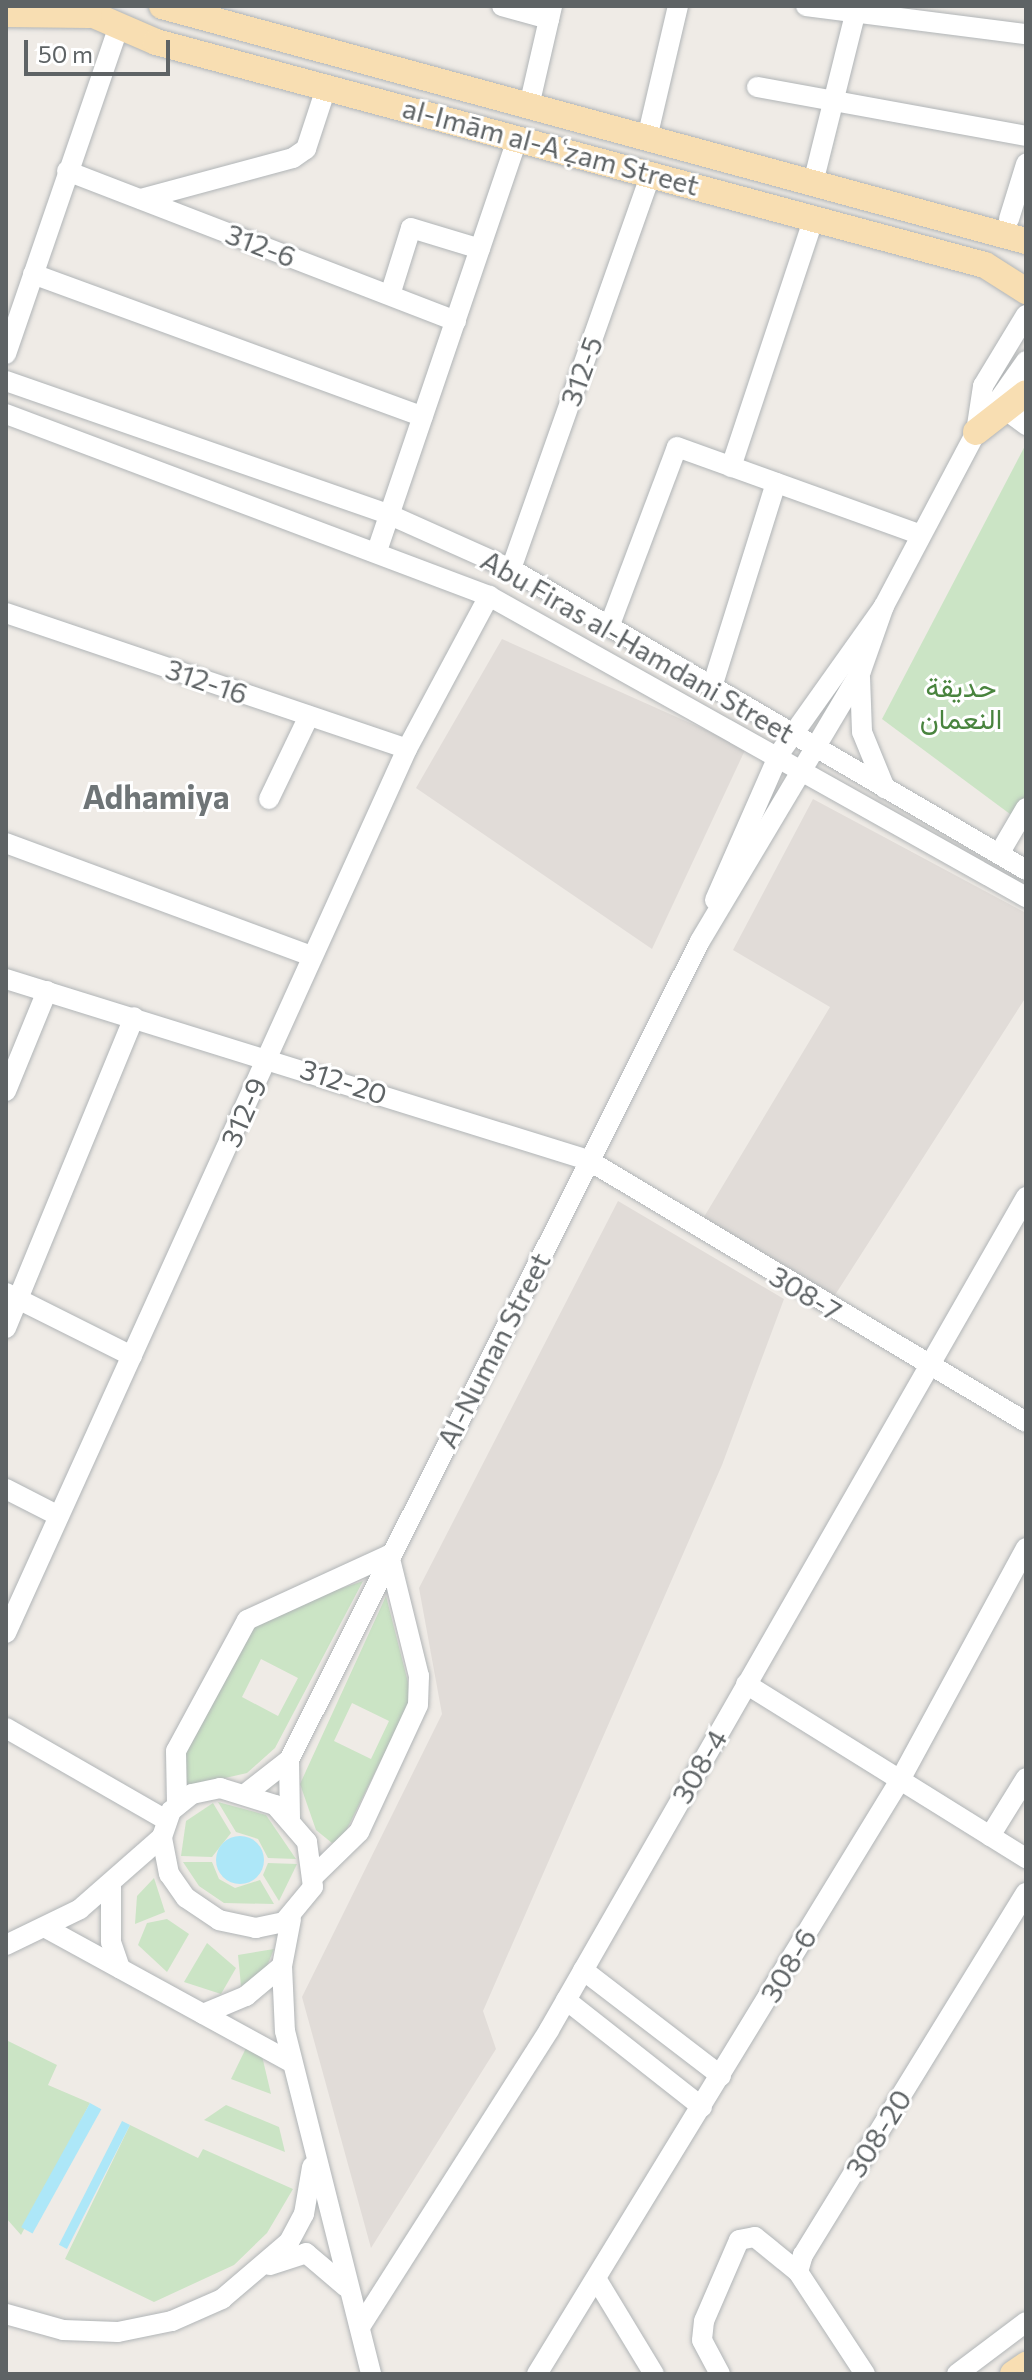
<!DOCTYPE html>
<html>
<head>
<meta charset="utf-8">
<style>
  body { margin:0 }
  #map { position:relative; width:1032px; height:2380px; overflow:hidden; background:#efebe6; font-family:Commissioner,Vazirmatn,sans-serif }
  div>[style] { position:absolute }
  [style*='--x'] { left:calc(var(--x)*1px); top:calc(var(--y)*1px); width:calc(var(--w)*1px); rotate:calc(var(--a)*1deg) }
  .education>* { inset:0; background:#e1dcd8 }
  .green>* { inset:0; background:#cbe4c5 }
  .water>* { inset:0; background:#ade7f8; transform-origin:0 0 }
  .round { border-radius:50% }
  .roads { filter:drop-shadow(0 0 2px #b1b5b7) drop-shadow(0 0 2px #b1b5b7) }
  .minor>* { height:20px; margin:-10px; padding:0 10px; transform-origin:10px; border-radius:10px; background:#fff }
  .major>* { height:26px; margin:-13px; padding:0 13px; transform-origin:13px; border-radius:13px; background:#f8deb2 }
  span { translate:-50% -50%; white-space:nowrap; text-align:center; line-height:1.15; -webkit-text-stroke:6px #fff; paint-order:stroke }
  .street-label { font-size:28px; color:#5e6365 }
  .park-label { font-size:28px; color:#49843e }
  .quarter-label { font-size:32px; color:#6f7577; font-weight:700 }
  .frame { position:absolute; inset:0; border:8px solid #5e6365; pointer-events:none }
  .scale { position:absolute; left:24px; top:40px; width:146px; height:36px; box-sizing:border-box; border:4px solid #5e6365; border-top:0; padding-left:10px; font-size:24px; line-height:28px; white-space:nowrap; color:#5e6365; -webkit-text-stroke:6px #fff; paint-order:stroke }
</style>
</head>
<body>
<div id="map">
  <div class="education">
    <i style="clip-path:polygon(502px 639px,746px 748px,652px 949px,416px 788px)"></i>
    <i style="clip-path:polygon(813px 799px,1026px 913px,1026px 997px,828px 1306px,698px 1227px,830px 1007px,733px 950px)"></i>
    <i style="clip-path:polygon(618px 1201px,784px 1299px,722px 1465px,483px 2011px,496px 2049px,371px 2248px,302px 1997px,442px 1714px,419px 1588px)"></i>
  </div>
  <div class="green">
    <i style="clip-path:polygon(1026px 444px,1026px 797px,1014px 817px,882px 719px)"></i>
    <i style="clip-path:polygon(evenodd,363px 1581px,275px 1748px,247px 1773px,186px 1787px,181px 1761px,259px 1616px,363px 1581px,261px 1659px,298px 1678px,278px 1716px,242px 1697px,261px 1659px)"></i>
    <i style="clip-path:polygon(evenodd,386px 1596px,412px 1698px,342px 1839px,332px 1843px,316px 1830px,300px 1784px,386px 1596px,352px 1703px,389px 1721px,371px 1759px,334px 1741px,352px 1703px)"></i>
    <i style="clip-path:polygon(218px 1802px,266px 1815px,296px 1859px,268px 1858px,258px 1839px,236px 1832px)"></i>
    <i style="clip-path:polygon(213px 1803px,231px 1833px,212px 1857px,181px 1856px,186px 1821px)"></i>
    <i style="clip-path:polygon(183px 1862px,212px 1862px,219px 1879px,235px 1888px,260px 1880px,274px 1904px,224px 1903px,199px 1886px)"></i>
    <i style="clip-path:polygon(268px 1863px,297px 1864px,279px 1901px,263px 1875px)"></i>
    <i style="clip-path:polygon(154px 1878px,165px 1912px,135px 1924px,137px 1896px)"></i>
    <i style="clip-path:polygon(167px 1919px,189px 1934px,167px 1972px,138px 1945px,147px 1923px)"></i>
    <i style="clip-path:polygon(207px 1943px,236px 1968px,221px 1994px,184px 1982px)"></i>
    <i style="clip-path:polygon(274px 1949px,265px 1971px,241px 1986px,238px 1955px)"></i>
    <i style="clip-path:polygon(6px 2040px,57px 2065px,48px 2085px,90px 2103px,21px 2235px,6px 2218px)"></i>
    <i style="clip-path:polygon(246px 2048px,262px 2056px,271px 2094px,231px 2079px)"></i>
    <i style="clip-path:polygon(226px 2105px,279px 2127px,285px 2152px,204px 2120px)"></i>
    <i style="clip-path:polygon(130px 2125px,198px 2158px,203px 2149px,293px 2189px,267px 2233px,234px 2265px,154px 2302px,65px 2259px)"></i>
  </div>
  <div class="water">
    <i class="round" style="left:216px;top:1836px;width:48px;height:48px"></i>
    <i style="left:90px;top:2103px;width:13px;height:142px;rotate:29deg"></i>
    <i style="left:122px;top:2121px;width:9px;height:139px;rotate:27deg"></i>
  </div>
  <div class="roads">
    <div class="minor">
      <i style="--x:502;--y:6;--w:49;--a:15.5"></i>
      <i style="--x:806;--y:6;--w:222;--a:7.3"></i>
      <i style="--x:757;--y:87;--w:273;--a:10.3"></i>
      <i style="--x:529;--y:106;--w:103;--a:-77"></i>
      <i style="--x:647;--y:138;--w:136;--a:-76.8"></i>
      <i style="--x:67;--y:171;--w:417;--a:21.1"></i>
      <i style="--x:813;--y:183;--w:182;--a:-76"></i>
      <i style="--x:141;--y:199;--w:157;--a:-15.1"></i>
      <i style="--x:293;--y:158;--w:16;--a:-35"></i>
      <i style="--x:306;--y:149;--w:67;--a:-71.8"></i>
      <i style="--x:1009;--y:219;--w:58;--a:-72.8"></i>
      <i style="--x:33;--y:274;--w:415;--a:20.1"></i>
      <i style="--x:390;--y:295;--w:70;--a:-72.6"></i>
      <i style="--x:411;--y:228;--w:72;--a:16.9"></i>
      <i style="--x:6;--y:354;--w:345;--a:-71"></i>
      <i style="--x:6;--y:381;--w:407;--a:19.2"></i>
      <i style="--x:390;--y:515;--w:133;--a:24.1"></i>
      <i style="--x:511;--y:569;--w:597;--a:30.3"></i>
      <i style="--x:1003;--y:408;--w:29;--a:36"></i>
      <i style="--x:6;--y:414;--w:516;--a:20.65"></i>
      <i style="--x:489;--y:596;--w:616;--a:29.27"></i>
      <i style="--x:976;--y:432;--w:47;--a:-81.3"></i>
      <i style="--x:983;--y:386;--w:83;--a:-58.8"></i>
      <i style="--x:731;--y:467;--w:262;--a:-71.6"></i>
      <i style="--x:378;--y:548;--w:434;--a:-71.2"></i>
      <i style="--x:511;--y:569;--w:419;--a:-70.5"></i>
      <i style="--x:6;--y:613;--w:423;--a:18.7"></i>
      <i style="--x:609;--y:627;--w:192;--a:-69.3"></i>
      <i style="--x:677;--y:447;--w:259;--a:19.8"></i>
      <i style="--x:860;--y:677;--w:55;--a:87.9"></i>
      <i style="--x:862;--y:732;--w:61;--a:67.7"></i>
      <i style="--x:712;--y:687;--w:214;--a:-72.6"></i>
      <i style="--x:269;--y:799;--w:92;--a:-64.3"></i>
      <i style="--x:6;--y:843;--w:326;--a:20.3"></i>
      <i style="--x:999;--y:854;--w:53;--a:-59.6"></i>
      <i style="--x:715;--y:900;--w:159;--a:-66.3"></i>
      <i style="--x:779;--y:754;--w:181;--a:-54.6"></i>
      <i style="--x:884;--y:606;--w:197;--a:-62.1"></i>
      <i style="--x:976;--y:432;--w:87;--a:-54.8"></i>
      <i style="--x:6;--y:979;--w:609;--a:17.28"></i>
      <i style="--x:588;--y:1160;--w:510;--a:30.89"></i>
      <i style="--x:6;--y:1091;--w:108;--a:-67.7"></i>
      <i style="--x:6;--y:1293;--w:141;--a:26.6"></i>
      <i style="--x:6;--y:1328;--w:336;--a:-67.6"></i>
      <i style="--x:6;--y:1489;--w:59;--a:27"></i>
      <i style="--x:6;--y:1633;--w:971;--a:-65.6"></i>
      <i style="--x:407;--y:749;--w:174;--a:-61.8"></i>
      <i style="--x:746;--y:1684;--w:330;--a:31.9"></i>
      <i style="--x:6;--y:1728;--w:185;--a:29.9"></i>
      <i style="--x:289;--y:1760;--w:58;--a:89"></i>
      <i style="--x:220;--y:1788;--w:58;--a:17.2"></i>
      <i style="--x:275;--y:1805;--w:49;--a:49.1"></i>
      <i style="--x:307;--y:1842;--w:45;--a:82.4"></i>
      <i style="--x:313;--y:1887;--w:45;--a:129.6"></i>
      <i style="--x:284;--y:1922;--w:29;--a:168"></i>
      <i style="--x:256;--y:1928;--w:38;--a:-168"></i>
      <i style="--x:219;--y:1920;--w:40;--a:-146"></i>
      <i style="--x:186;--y:1898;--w:29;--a:-125"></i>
      <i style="--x:169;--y:1874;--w:38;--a:-101"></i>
      <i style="--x:162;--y:1837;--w:28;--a:-71"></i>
      <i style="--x:171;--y:1811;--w:27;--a:-39"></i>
      <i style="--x:192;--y:1794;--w:29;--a:-12"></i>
      <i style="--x:248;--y:1792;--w:52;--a:-38"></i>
      <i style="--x:289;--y:1760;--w:916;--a:-63.35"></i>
      <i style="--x:700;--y:941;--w:314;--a:-59.2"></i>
      <i style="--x:861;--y:671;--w:69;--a:-70.5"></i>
      <i style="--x:177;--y:1804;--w:53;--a:-91.1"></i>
      <i style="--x:176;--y:1751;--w:149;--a:-61.5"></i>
      <i style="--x:247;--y:1620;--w:156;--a:-24.6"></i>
      <i style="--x:389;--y:1555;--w:125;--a:76.1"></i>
      <i style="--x:419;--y:1676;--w:29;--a:92"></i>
      <i style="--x:418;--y:1705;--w:140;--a:114.9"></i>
      <i style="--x:359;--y:1832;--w:62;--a:135.7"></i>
      <i style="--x:990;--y:1836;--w:68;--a:-58.2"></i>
      <i style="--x:111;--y:1886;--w:56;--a:90"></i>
      <i style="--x:111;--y:1942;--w:28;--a:71"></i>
      <i style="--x:291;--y:1919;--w:48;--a:100.8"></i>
      <i style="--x:282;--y:1966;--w:65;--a:87.4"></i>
      <i style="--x:285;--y:2031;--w:354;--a:75.9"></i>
      <i style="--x:46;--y:1928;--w:281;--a:28.7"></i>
      <i style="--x:6;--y:1945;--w:82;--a:-25.9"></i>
      <i style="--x:80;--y:1909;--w:109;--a:-41.3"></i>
      <i style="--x:583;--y:1970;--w:174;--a:37.5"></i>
      <i style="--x:566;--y:2000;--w:173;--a:38.2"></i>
      <i style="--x:203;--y:2014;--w:47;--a:-22.7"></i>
      <i style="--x:246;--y:1996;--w:47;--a:-39.8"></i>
      <i style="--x:270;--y:2265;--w:38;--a:-18"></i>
      <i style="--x:306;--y:2253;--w:52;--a:40.4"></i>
      <i style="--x:597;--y:2280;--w:110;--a:58.8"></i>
      <i style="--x:6;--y:2314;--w:59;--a:15.7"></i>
      <i style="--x:63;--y:2330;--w:55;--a:2.1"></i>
      <i style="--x:118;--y:2332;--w:55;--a:-11.5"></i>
      <i style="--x:172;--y:2321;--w:55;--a:-23.7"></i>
      <i style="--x:222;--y:2299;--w:88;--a:-40.4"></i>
      <i style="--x:289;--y:2242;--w:32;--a:-62"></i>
      <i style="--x:304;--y:2214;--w:48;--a:-80.3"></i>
      <i style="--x:360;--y:2327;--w:352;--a:-57.5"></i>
      <i style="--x:549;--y:2030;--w:960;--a:-60.2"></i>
      <i style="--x:537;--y:2374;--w:696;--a:-58.57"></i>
      <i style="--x:900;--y:1780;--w:264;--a:-61.5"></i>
      <i style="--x:720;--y:2374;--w:38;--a:-118"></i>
      <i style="--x:702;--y:2340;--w:19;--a:-84"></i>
      <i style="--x:704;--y:2321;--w:88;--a:-66.6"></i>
      <i style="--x:739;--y:2240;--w:16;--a:-11"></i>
      <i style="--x:755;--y:2237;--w:55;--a:39.1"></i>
      <i style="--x:865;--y:2374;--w:122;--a:-123.3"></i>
      <i style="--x:798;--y:2272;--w:18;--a:-74"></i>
      <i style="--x:803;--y:2255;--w:425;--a:-58.4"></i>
      <i style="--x:957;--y:2374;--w:86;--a:-37"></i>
    </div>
    <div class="major">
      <i style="--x:73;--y:6;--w:90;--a:23.4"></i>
      <i style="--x:156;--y:42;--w:858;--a:15.06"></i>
      <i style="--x:985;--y:265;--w:49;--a:32.4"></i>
      <i style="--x:162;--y:6;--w:895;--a:15.22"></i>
      <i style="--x:6;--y:14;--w:83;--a:0.7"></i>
      <i style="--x:976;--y:432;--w:63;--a:-38"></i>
      <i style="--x:1013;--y:2374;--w:16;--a:-35"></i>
    </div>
  </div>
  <div class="street-label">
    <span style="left:551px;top:146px;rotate:15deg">al-Imām al-Aʿẓam Street</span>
    <span style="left:261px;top:245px;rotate:21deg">312-6</span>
    <span style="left:581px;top:371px;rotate:-70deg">312-5</span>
    <span style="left:638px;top:646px;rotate:30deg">Abu Firas al-Hamdani Street</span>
    <span style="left:207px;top:681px;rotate:19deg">312-16</span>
    <span style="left:344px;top:1081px;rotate:18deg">312-20</span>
    <span style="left:243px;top:1112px;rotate:-66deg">312-9</span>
    <span style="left:806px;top:1293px;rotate:31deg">308-7</span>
    <span style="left:493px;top:1350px;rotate:-63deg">Al-Numan Street</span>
    <span style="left:699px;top:1766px;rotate:-60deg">308-4</span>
    <span style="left:788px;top:1965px;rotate:-59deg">308-6</span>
    <span style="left:878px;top:2133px;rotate:-58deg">308-20</span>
  </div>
  <div class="park-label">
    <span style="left:961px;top:702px">حديقة<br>النعمان</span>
  </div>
  <div class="quarter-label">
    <span style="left:156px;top:796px">Adhamiya</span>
  </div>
  <div class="frame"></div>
  <div class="scale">50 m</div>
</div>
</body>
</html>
